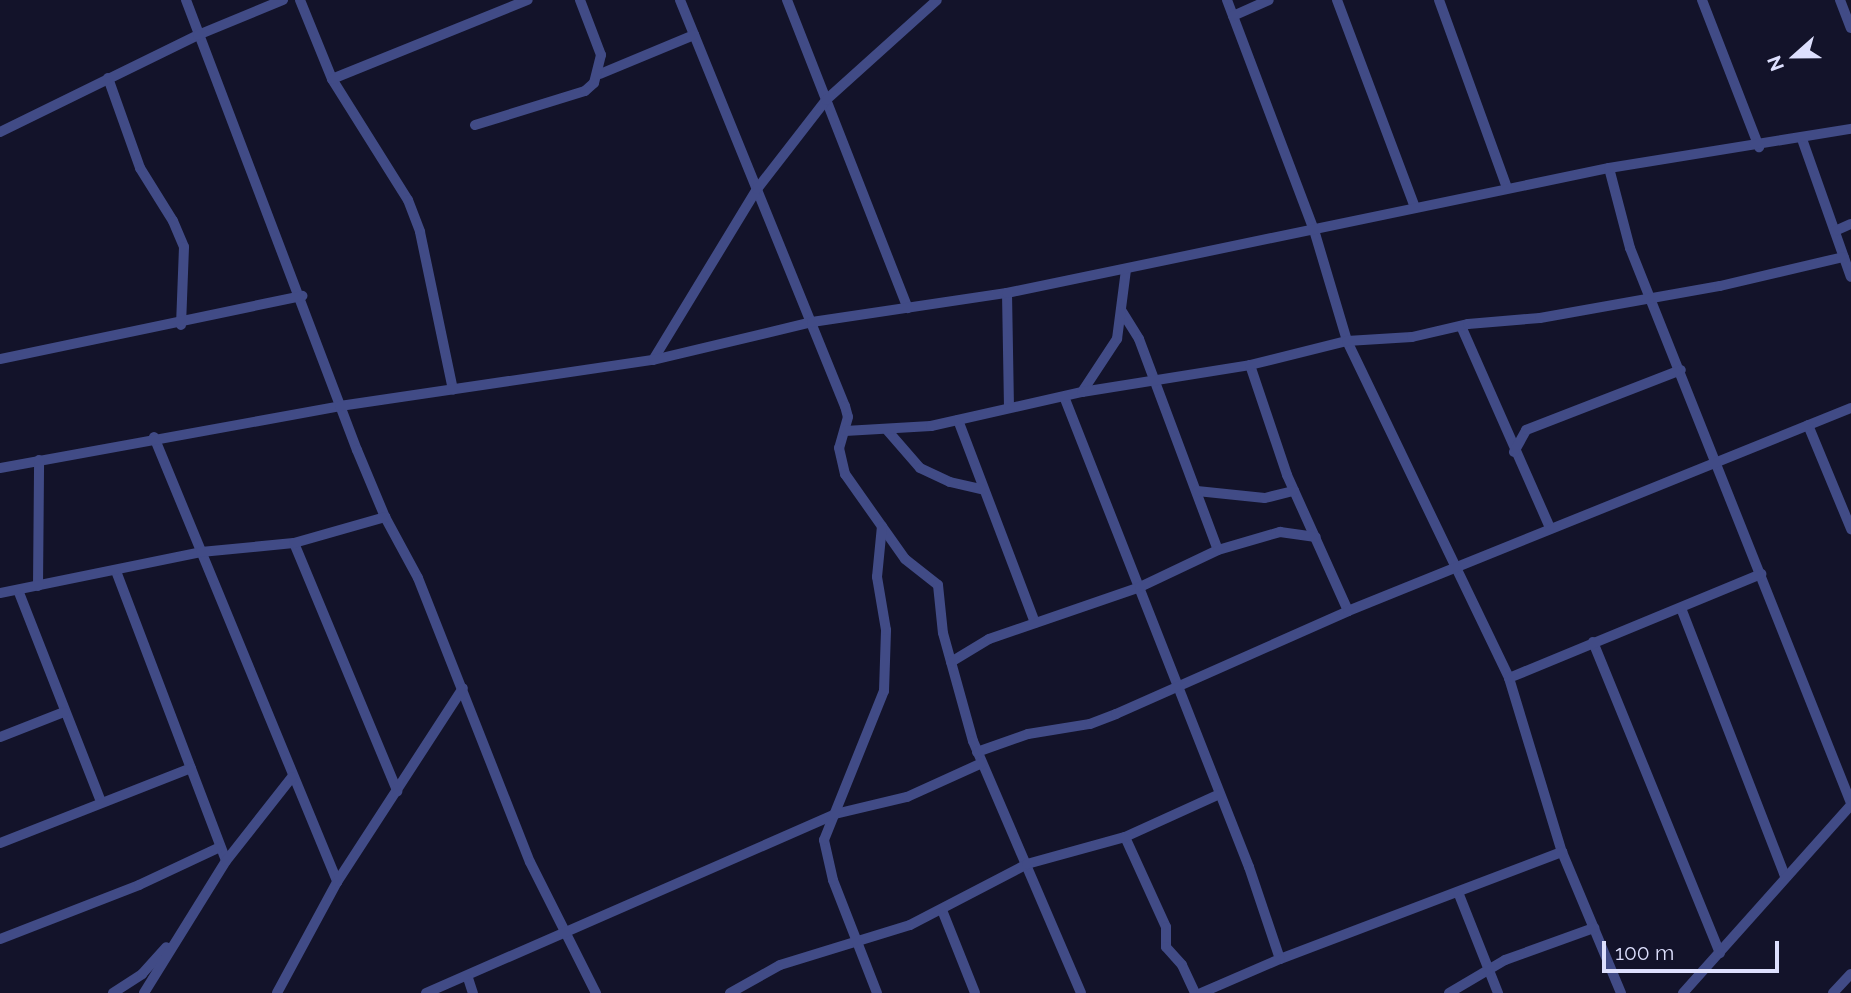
<!DOCTYPE html>
<html>
<head>
<meta charset="utf-8">
<style>
  body { margin:0 }
  #map { position:relative; width:1851px; height:993px; overflow:hidden; background:#13132a; font-family:Raleway,sans-serif }
  div>[style] { position:absolute }
  [style*='--x'] { left:calc(var(--x)*1px); top:calc(var(--y)*1px); width:calc(var(--w)*1px); rotate:calc(var(--a)*1deg) }
  .street>* { height:10px; margin:-5px; padding:0 5px; transform-origin:5px; border-radius:5px; background:#414b86 }
  span { translate:-50% -50%; white-space:nowrap; text-align:center; line-height:1.15; -webkit-text-stroke:5px #13132a; paint-order:stroke }
  .north { position:absolute; left:1760px; top:21px; width:70px; height:70px; -webkit-text-stroke:5px #13132a; paint-order:stroke; rotate:249deg; font-size:19px; font-weight:700; line-height:28px; text-align:center; color:#dddffd }
  .north::after { content:''; display:block; margin:auto; width:24px; height:32px; background:#dddffd; clip-path:polygon(50% 0,100% 100%,50% 72%,0 100%) }
  .scale { position:absolute; left:1602px; top:941px; width:177px; height:32px; box-sizing:border-box; border:4px solid #dddffd; border-top:0; padding-left:9px; font-size:21px; line-height:24px; white-space:nowrap; color:#dddffd; -webkit-text-stroke:5px #13132a; paint-order:stroke }
</style>
</head>
<body>
<div id="map">
  <div class="street">
    <i style="--x:186;--y:0;--w:481;--a:69.2"></i>
    <i style="--x:357;--y:450;--w:73;--a:67.3"></i>
    <i style="--x:385;--y:517;--w:69;--a:61.6"></i>
    <i style="--x:418;--y:578;--w:305;--a:68.5"></i>
    <i style="--x:530;--y:862;--w:147;--a:63.3"></i>
    <i style="--x:300;--y:0;--w:85;--a:67.9"></i>
    <i style="--x:332;--y:79;--w:143;--a:57.9"></i>
    <i style="--x:408;--y:200;--w:34;--a:69"></i>
    <i style="--x:420;--y:232;--w:161;--a:78.2"></i>
    <i style="--x:680;--y:0;--w:438;--a:67.9"></i>
    <i style="--x:845;--y:406;--w:11;--a:75"></i>
    <i style="--x:848;--y:417;--w:32;--a:106"></i>
    <i style="--x:839;--y:448;--w:27;--a:77"></i>
    <i style="--x:845;--y:474;--w:104;--a:54.8"></i>
    <i style="--x:905;--y:559;--w:42;--a:38.2"></i>
    <i style="--x:938;--y:585;--w:48;--a:84.1"></i>
    <i style="--x:943;--y:633;--w:112;--a:74.5"></i>
    <i style="--x:973;--y:741;--w:274;--a:66.8"></i>
    <i style="--x:787;--y:0;--w:331;--a:68.6"></i>
    <i style="--x:1227;--y:0;--w:246;--a:69.3"></i>
    <i style="--x:1314;--y:230;--w:116;--a:73.4"></i>
    <i style="--x:1347;--y:341;--w:374;--a:64.3"></i>
    <i style="--x:1509;--y:678;--w:182;--a:73.1"></i>
    <i style="--x:1562;--y:852;--w:153;--a:67.3"></i>
    <i style="--x:1337;--y:0;--w:222;--a:69.4"></i>
    <i style="--x:1439;--y:0;--w:200;--a:70.1"></i>
    <i style="--x:1702;--y:0;--w:158;--a:68.8"></i>
    <i style="--x:1840;--y:0;--w:30;--a:69"></i>
    <i style="--x:1233;--y:16;--w:39;--a:-24"></i>
    <i style="--x:600;--y:74;--w:102;--a:-22.5"></i>
    <i style="--x:108;--y:78;--w:96;--a:70.4"></i>
    <i style="--x:140;--y:168;--w:62;--a:58.1"></i>
    <i style="--x:173;--y:221;--w:28;--a:67"></i>
    <i style="--x:184;--y:247;--w:78;--a:92.2"></i>
    <i style="--x:332;--y:79;--w:211;--a:-22"></i>
    <i style="--x:475;--y:125;--w:115;--a:-17.2"></i>
    <i style="--x:585;--y:91;--w:12;--a:-42"></i>
    <i style="--x:594;--y:83;--w:29;--a:-76"></i>
    <i style="--x:601;--y:55;--w:59;--a:-110.9"></i>
    <i style="--x:0;--y:132;--w:220;--a:-26.1"></i>
    <i style="--x:198;--y:35;--w:92;--a:-22.4"></i>
    <i style="--x:1802;--y:139;--w:146;--a:70.5"></i>
    <i style="--x:1609;--y:168;--w:83;--a:75.3"></i>
    <i style="--x:1630;--y:248;--w:597;--a:68.29"></i>
    <i style="--x:1835;--y:231;--w:17;--a:-24"></i>
    <i style="--x:1007;--y:293;--w:114;--a:89"></i>
    <i style="--x:1121;--y:310;--w:34;--a:58"></i>
    <i style="--x:1139;--y:339;--w:225;--a:69.5"></i>
    <i style="--x:1461;--y:326;--w:221;--a:66.2"></i>
    <i style="--x:0;--y:359;--w:309;--a:-11.8"></i>
    <i style="--x:653;--y:360;--w:200;--a:-58.7"></i>
    <i style="--x:757;--y:189;--w:113;--a:-52.2"></i>
    <i style="--x:826;--y:100;--w:149;--a:-42"></i>
    <i style="--x:1250;--y:365;--w:116;--a:71.4"></i>
    <i style="--x:1287;--y:475;--w:149;--a:65.8"></i>
    <i style="--x:1082;--y:392;--w:64;--a:-56.6"></i>
    <i style="--x:1117;--y:339;--w:70;--a:-82.6"></i>
    <i style="--x:1065;--y:399;--w:503;--a:68.54"></i>
    <i style="--x:1249;--y:867;--w:97;--a:71.4"></i>
    <i style="--x:1280;--y:959;--w:302;--a:-20.8"></i>
    <i style="--x:958;--y:420;--w:217;--a:69.2"></i>
    <i style="--x:1808;--y:425;--w:113;--a:67.5"></i>
    <i style="--x:887;--y:430;--w:50;--a:49"></i>
    <i style="--x:920;--y:468;--w:33;--a:25"></i>
    <i style="--x:950;--y:482;--w:32;--a:13"></i>
    <i style="--x:845;--y:431;--w:86;--a:-3.3"></i>
    <i style="--x:931;--y:426;--w:155;--a:-12.7"></i>
    <i style="--x:1082;--y:392;--w:170;--a:-9.1"></i>
    <i style="--x:1250;--y:365;--w:100;--a:-13.9"></i>
    <i style="--x:1347;--y:341;--w:65;--a:-3.5"></i>
    <i style="--x:1412;--y:337;--w:57;--a:-13.1"></i>
    <i style="--x:1468;--y:324;--w:72;--a:-4.8"></i>
    <i style="--x:1540;--y:318;--w:183;--a:-10.1"></i>
    <i style="--x:1720;--y:286;--w:127;--a:-13.2"></i>
    <i style="--x:154;--y:437;--w:481;--a:67.6"></i>
    <i style="--x:1514;--y:452;--w:25;--a:-61"></i>
    <i style="--x:1526;--y:430;--w:166;--a:-21.2"></i>
    <i style="--x:0;--y:468;--w:346;--a:-10.3"></i>
    <i style="--x:340;--y:406;--w:316;--a:-8.4"></i>
    <i style="--x:653;--y:360;--w:163;--a:-13.4"></i>
    <i style="--x:812;--y:322;--w:197;--a:-8.5"></i>
    <i style="--x:1007;--y:293;--w:615;--a:-11.73"></i>
    <i style="--x:1609;--y:168;--w:245;--a:-9.2"></i>
    <i style="--x:1197;--y:491;--w:68;--a:5.9"></i>
    <i style="--x:1265;--y:498;--w:30;--a:-14"></i>
    <i style="--x:294;--y:543;--w:269;--a:67.4"></i>
    <i style="--x:116;--y:571;--w:310;--a:69.2"></i>
    <i style="--x:38;--y:586;--w:126;--a:-89.5"></i>
    <i style="--x:18;--y:590;--w:228;--a:68.6"></i>
    <i style="--x:0;--y:593;--w:205;--a:-11.5"></i>
    <i style="--x:201;--y:552;--w:93;--a:-5.5"></i>
    <i style="--x:294;--y:543;--w:95;--a:-15.9"></i>
    <i style="--x:1681;--y:608;--w:287;--a:68.8"></i>
    <i style="--x:1593;--y:642;--w:336;--a:67.8"></i>
    <i style="--x:951;--y:662;--w:44;--a:-31.2"></i>
    <i style="--x:989;--y:639;--w:160;--a:-19"></i>
    <i style="--x:1140;--y:587;--w:86;--a:-25.4"></i>
    <i style="--x:1218;--y:550;--w:65;--a:-16.2"></i>
    <i style="--x:1280;--y:532;--w:36;--a:8"></i>
    <i style="--x:1509;--y:678;--w:273;--a:-22.4"></i>
    <i style="--x:0;--y:737;--w:69;--a:-21.3"></i>
    <i style="--x:977;--y:752;--w:54;--a:-19.4"></i>
    <i style="--x:1028;--y:734;--w:63;--a:-9.2"></i>
    <i style="--x:1090;--y:724;--w:28;--a:-21"></i>
    <i style="--x:1116;--y:714;--w:254;--a:-23.9"></i>
    <i style="--x:1348;--y:611;--w:542;--a:-21.98"></i>
    <i style="--x:1125;--y:837;--w:99;--a:65.5"></i>
    <i style="--x:1166;--y:927;--w:20;--a:90"></i>
    <i style="--x:1166;--y:947;--w:24;--a:48"></i>
    <i style="--x:1182;--y:965;--w:31;--a:65"></i>
    <i style="--x:0;--y:843;--w:205;--a:-21.4"></i>
    <i style="--x:1458;--y:892;--w:109;--a:68.4"></i>
    <i style="--x:942;--y:910;--w:89;--a:68.3"></i>
    <i style="--x:0;--y:939;--w:149;--a:-21.2"></i>
    <i style="--x:139;--y:885;--w:89;--a:-25.1"></i>
    <i style="--x:468;--y:978;--w:16;--a:72"></i>
    <i style="--x:113;--y:993;--w:35;--a:-33"></i>
    <i style="--x:142;--y:974;--w:36;--a:-48"></i>
    <i style="--x:144;--y:993;--w:155;--a:-58.2"></i>
    <i style="--x:226;--y:861;--w:107;--a:-51.8"></i>
    <i style="--x:277;--y:993;--w:126;--a:-61.6"></i>
    <i style="--x:337;--y:882;--w:231;--a:-57"></i>
    <i style="--x:426;--y:993;--w:446;--a:-23.6"></i>
    <i style="--x:835;--y:814;--w:74;--a:-13.3"></i>
    <i style="--x:907;--y:797;--w:82;--a:-24.4"></i>
    <i style="--x:730;--y:993;--w:57;--a:-29.2"></i>
    <i style="--x:780;--y:965;--w:136;--a:-17.1"></i>
    <i style="--x:910;--y:925;--w:132;--a:-27.5"></i>
    <i style="--x:1027;--y:864;--w:102;--a:-15.4"></i>
    <i style="--x:1125;--y:837;--w:104;--a:-24.4"></i>
    <i style="--x:877;--y:993;--w:121;--a:-111.3"></i>
    <i style="--x:833;--y:880;--w:41;--a:-102.7"></i>
    <i style="--x:824;--y:840;--w:161;--a:-68.1"></i>
    <i style="--x:884;--y:691;--w:61;--a:-88.1"></i>
    <i style="--x:886;--y:630;--w:54;--a:-99.6"></i>
    <i style="--x:877;--y:577;--w:51;--a:-84.4"></i>
    <i style="--x:1201;--y:993;--w:86;--a:-23.3"></i>
    <i style="--x:1449;--y:993;--w:65;--a:-30.5"></i>
    <i style="--x:1505;--y:960;--w:95;--a:-19.8"></i>
    <i style="--x:1683;--y:993;--w:252;--a:-48.2"></i>
    <i style="--x:1833;--y:993;--w:26;--a:-47"></i>
  </div>
  <div class="north">N</div>
  <div class="scale">100 m</div>
</div>
</body>
</html>
